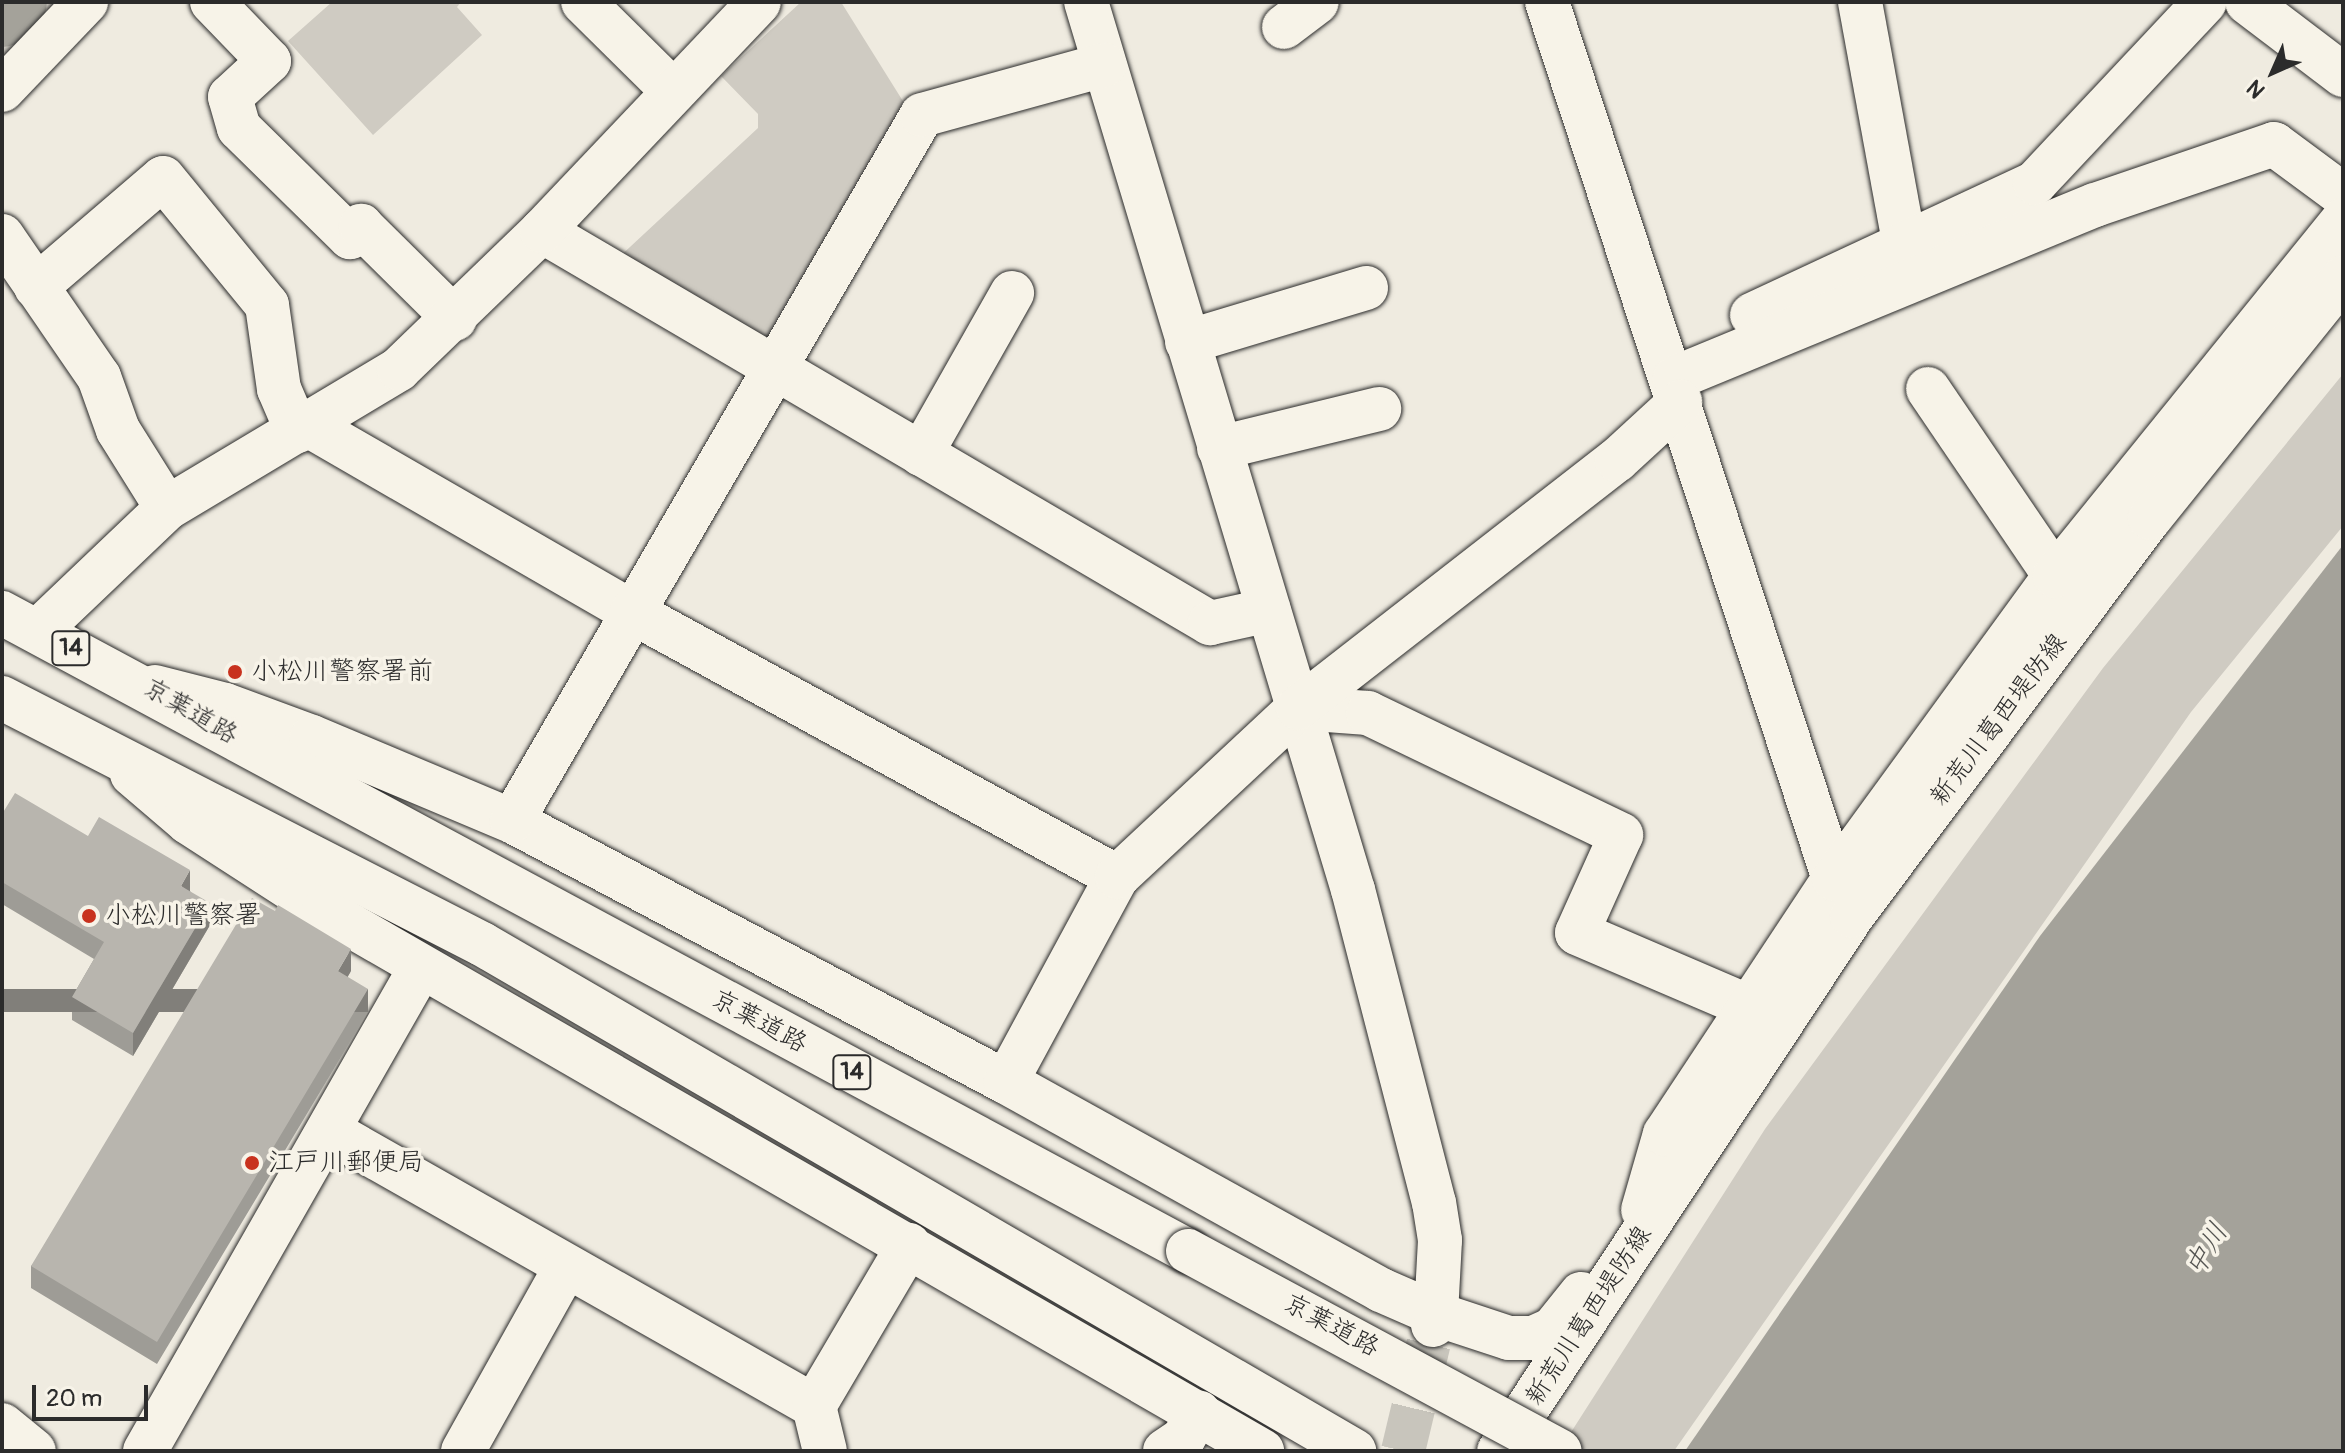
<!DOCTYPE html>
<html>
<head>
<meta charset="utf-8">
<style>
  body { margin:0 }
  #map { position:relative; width:2345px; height:1453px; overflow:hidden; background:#efebe0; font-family:Pangolin,"Klee One",sans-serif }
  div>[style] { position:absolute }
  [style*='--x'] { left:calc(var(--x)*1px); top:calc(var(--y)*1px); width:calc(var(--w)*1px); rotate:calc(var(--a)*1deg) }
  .green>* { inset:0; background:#cfcbc2 }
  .water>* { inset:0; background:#a4a29a }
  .river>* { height:70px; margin:-35px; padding:0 35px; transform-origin:35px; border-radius:35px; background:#a4a29a }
  .major-tunnel>* { height:44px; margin-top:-22px; transform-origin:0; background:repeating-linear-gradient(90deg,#c8c5bc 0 44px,transparent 0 66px) }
  .roads { filter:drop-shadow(0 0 2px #2b2b2b) drop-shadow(0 0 2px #2b2b2b) }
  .minor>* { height:44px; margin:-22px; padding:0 22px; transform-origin:22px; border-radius:22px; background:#f7f3e8 }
  .major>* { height:44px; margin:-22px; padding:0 22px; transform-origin:22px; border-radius:22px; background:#f7f3e8 }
  .highway>* { height:44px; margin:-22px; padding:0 22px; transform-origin:22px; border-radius:22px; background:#f7f3e8 }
  .bridges { filter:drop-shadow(0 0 2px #2b2b2b) drop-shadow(0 0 2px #2b2b2b) }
  .highway-bridge>* { height:44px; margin:-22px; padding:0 22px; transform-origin:22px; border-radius:22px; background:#f7f3e8 }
  .wall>* { inset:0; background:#9e9c96 }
  .shaded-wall>* { inset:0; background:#817f7a; transform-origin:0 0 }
  .building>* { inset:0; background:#b8b5ae }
  .dots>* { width:22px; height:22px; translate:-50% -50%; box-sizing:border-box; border:4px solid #f7f3e8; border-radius:50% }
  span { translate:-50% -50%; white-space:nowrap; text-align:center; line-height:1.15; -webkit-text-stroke:7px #f7f3e8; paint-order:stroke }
  .shield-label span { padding:2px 6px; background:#f7f3e8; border:2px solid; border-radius:6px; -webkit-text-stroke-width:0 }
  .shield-label { font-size:24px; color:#2b2b2b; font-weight:700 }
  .poi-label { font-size:26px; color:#2b2b2b }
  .left { translate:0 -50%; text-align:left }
  .street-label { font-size:26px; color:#2b2b2b }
  .water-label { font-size:28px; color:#555552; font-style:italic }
  .frame { position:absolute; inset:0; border:4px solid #2b2b2b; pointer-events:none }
  .north { position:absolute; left:2233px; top:32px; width:80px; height:80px; -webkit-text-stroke:6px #f7f3e8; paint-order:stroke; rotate:225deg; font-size:22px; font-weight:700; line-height:32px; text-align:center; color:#2b2b2b }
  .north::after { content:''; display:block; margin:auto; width:28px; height:36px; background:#2b2b2b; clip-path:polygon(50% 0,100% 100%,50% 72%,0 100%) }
  .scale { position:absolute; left:32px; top:1385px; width:116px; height:36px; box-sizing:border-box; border:4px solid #2b2b2b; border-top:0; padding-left:10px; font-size:24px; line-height:28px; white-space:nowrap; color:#2b2b2b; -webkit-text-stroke:6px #f7f3e8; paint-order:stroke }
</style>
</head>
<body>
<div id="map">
  <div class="green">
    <i style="clip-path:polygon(2px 2px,65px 2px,2px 66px)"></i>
    <i style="clip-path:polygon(332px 2px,461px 2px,457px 7px,482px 35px,373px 135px,288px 41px)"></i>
    <i style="clip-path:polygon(801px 2px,841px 2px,906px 106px,776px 337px,756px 344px,616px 260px,758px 128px,758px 114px,721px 76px)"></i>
    <i style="clip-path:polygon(2343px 374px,2343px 526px,2191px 712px,1674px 1451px,1559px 1451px,1765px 1129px,2103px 668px)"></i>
  </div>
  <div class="water">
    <i style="clip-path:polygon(2343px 545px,2343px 1451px,1685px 1451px,2040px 936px)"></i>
  </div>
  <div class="river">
    <i style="--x:2;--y:12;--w:14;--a:-45"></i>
  </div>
  <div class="major-tunnel">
    <i style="--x:1403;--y:1451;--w:130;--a:-76.6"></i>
  </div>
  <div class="roads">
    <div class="minor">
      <i style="--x:212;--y:2;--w:82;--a:46"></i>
      <i style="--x:269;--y:61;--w:53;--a:137.3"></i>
      <i style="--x:230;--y:97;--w:32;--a:74"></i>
      <i style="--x:239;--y:128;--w:156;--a:44.5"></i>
      <i style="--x:350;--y:237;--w:16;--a:-45"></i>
      <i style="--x:361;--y:226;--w:132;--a:44.7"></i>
      <i style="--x:583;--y:2;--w:125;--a:44.7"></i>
      <i style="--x:1547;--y:2;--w:923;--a:71.88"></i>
      <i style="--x:1860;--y:2;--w:249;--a:79.6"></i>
      <i style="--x:2247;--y:2;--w:121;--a:37.2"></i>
      <i style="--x:1284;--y:27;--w:41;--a:-37.1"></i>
      <i style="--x:2;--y:90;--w:122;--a:-46.3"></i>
      <i style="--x:542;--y:231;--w:775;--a:30.41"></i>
      <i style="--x:1210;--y:623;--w:60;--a:-12.4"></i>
      <i style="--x:2;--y:236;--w:171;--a:55.5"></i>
      <i style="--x:99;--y:377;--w:56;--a:70.3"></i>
      <i style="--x:118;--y:430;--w:92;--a:57.9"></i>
      <i style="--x:36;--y:287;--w:167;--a:-40.6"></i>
      <i style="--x:163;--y:178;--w:164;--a:50.7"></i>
      <i style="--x:267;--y:305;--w:85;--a:81.9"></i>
      <i style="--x:279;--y:389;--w:46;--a:66.8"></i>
      <i style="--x:1752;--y:315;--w:312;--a:-25"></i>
      <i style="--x:2035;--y:183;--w:248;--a:-46.8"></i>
      <i style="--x:1187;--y:342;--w:187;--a:-16.8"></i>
      <i style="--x:1675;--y:378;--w:454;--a:-22.4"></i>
      <i style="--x:2095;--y:205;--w:189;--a:-18.8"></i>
      <i style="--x:2274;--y:144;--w:86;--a:36.5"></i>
      <i style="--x:1928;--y:389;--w:226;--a:55.8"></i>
      <i style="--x:308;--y:425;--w:374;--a:30"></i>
      <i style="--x:632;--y:612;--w:553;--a:28.65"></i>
      <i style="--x:1219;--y:448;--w:165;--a:-13.7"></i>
      <i style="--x:921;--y:454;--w:185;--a:-60.5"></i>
      <i style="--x:38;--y:631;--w:178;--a:-43.6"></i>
      <i style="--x:167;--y:508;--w:270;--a:-30.9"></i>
      <i style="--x:399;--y:369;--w:199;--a:-44"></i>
      <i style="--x:542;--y:231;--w:315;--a:-46.5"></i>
      <i style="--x:155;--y:687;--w:72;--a:14.4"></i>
      <i style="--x:225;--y:705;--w:93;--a:20.2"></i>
      <i style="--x:312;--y:737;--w:217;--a:22.8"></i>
      <i style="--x:512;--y:821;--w:559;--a:27.85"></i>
      <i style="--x:1006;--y:1082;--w:429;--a:29"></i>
      <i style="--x:1381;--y:1290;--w:60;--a:23.6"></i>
      <i style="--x:1436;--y:1314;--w:74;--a:-86.9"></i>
      <i style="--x:1440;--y:1240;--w:37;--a:-99"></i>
      <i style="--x:1434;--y:1203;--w:323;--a:-104.5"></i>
      <i style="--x:1353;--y:890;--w:927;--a:-106.73"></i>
      <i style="--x:1298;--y:708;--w:70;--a:4.1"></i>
      <i style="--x:1368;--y:713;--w:281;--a:25.7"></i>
      <i style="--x:1621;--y:835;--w:107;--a:114.2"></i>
      <i style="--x:1577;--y:933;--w:185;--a:23.2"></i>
      <i style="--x:132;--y:774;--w:74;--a:40.6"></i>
      <i style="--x:188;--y:822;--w:162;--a:32.9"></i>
      <i style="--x:324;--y:910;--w:1083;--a:29.97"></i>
      <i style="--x:512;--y:821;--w:816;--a:-59.85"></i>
      <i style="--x:922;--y:115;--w:189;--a:-15.4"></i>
      <i style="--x:1006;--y:1082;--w:233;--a:-61.6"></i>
      <i style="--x:1117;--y:877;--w:248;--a:-43"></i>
      <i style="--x:1298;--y:708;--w:404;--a:-37.9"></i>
      <i style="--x:1617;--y:460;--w:86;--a:-42.6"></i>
      <i style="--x:331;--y:1132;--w:555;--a:29.57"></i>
      <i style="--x:814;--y:1406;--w:46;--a:76.3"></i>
      <i style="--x:1643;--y:1210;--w:79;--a:-73.9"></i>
      <i style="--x:1665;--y:1134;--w:306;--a:-56.5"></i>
      <i style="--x:1834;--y:879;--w:375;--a:-53.9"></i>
      <i style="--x:2055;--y:576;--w:458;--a:-51"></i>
      <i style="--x:814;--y:1406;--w:187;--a:-59.5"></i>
      <i style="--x:2;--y:1425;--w:41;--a:39.1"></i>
      <i style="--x:145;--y:1451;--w:557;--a:-60.31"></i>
      <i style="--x:463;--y:1451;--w:211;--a:-60.8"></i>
      <i style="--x:1165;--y:1451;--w:22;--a:-34"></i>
      <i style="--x:1183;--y:1439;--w:31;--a:-59"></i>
    </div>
    <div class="major">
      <i style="--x:1433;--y:1325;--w:11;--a:-75"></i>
      <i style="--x:1436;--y:1314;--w:77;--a:18.2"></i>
      <i style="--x:1509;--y:1338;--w:24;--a:0"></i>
      <i style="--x:1533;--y:1338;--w:22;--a:-24"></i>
      <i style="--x:1553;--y:1329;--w:45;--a:-51.3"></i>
      <i style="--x:1499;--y:1451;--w:641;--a:-56.58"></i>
      <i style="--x:1852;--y:916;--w:497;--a:-53.2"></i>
      <i style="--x:2150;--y:518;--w:308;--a:-51.2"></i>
    </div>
    <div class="highway">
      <i style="--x:2;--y:613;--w:1347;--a:28.28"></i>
      <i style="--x:2;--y:698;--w:539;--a:27.14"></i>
      <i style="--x:482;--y:944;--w:1009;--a:30.17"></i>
    </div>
  </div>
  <div class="bridges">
    <div class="highway-bridge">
      <i style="--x:1188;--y:1251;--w:422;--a:28.3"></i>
    </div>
  </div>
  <div class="wall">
    <i style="clip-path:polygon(2px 814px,190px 891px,210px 925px,133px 1056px,72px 1020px,72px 997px,94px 959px,2px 904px)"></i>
    <i style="clip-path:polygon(351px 971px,347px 977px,368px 1012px,157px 1364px,31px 1288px,31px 1266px)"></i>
  </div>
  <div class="shaded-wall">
    <i style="clip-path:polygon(190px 870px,190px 893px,181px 886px)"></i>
    <i style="clip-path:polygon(210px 903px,210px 925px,133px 1056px,133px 1033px)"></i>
    <i style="clip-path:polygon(351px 949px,351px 971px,338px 994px,338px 971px)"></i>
    <i style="left:368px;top:989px;width:23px;height:411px;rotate:90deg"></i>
  </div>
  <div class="building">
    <i style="clip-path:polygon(15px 793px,88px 836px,99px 817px,190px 870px,181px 886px,210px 903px,133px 1033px,72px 997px,104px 942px,2px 882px,2px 814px)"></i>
    <i style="clip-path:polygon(252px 898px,275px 911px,278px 905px,351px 949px,338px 971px,368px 989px,157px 1342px,31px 1266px)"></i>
  </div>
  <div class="dots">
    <i style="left:235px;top:672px;background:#c8321e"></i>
    <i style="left:89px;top:916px;background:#c8321e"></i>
    <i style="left:252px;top:1163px;background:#c8321e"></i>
  </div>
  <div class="shield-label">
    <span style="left:71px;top:648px">14</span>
    <span style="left:852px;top:1072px">14</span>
  </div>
  <div class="poi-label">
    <span class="left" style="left:251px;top:672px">小松川警察署前</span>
    <span class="left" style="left:105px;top:916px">小松川警察署</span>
    <span class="left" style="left:268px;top:1163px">江戸川郵便局</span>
  </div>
  <div class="street-label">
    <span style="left:190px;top:712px;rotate:30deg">京葉道路</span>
    <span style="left:1999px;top:720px;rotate:-53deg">新荒川葛西堤防線</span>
    <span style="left:759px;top:1022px;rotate:28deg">京葉道路</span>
    <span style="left:1589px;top:1316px;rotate:-57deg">新荒川葛西堤防線</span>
    <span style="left:1331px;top:1326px;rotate:28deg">京葉道路</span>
  </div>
  <div class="water-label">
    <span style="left:2207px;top:1250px;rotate:-59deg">中川</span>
  </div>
  <div class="frame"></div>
  <div class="north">N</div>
  <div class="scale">20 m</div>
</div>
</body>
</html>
